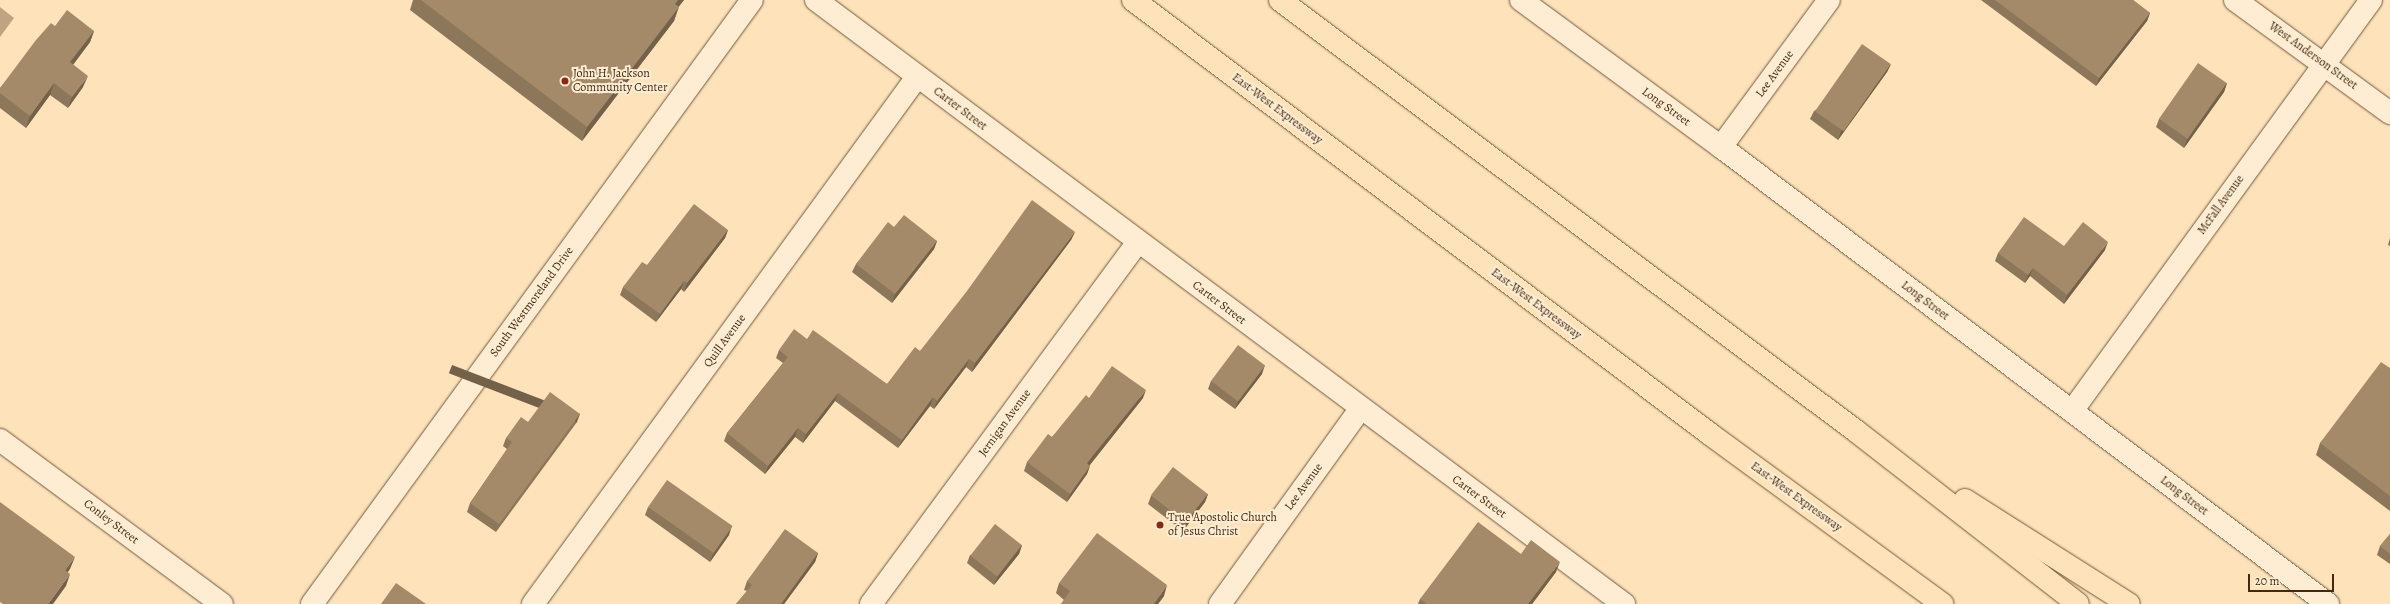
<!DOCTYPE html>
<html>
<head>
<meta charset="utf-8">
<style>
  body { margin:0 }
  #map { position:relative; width:2390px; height:604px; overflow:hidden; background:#fee3ba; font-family:Alegreya,serif }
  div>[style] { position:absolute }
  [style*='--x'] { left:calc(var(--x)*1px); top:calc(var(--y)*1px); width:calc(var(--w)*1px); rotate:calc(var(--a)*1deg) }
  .water>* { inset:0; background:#bea481 }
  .roads { filter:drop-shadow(0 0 1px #72583c) drop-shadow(0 0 1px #72583c) }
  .street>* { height:22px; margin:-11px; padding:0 11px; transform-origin:11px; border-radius:11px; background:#feedd2 }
  .secondary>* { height:22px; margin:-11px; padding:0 11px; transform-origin:11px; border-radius:11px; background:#feedd2 }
  .highway>* { height:22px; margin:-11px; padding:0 11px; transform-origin:11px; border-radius:11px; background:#fee3ba }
  .wall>* { inset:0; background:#8d775a }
  .shaded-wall>* { inset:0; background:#73614a; transform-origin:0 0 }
  .building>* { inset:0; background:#a48a69; transform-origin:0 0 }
  .dots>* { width:11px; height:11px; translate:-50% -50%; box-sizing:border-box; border:2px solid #feedd2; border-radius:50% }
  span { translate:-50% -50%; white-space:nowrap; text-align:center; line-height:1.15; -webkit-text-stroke:4px #feedd2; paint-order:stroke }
  .street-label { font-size:12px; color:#432912 }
  .poi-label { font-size:12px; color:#432912 }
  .left { translate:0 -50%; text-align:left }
  .scale { position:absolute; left:2248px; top:574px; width:86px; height:18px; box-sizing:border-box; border:2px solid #432912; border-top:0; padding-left:5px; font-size:12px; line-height:14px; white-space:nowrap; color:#432912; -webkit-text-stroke:3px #feedd2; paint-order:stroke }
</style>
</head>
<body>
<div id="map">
  <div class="water">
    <i style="clip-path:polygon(0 7px,14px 18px,0 37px)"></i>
  </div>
  <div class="roads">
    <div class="street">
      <i style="--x:1721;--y:147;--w:182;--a:-53.7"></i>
      <i style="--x:2072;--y:411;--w:508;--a:-53.96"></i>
      <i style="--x:0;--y:440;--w:276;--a:36.5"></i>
      <i style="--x:533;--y:604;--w:652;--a:-53.92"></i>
      <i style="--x:871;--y:604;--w:450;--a:-53.6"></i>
      <i style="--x:1220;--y:604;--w:240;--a:-54.3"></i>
    </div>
    <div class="secondary">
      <i style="--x:816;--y:0;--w:1009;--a:36.78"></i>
      <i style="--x:1521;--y:0;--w:248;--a:36.3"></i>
      <i style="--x:1721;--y:147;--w:760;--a:36.98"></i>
      <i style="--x:2235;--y:0;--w:192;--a:36.1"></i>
      <i style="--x:312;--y:604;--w:747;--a:-53.93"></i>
    </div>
    <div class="highway">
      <i style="--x:1133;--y:0;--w:722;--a:36.95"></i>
      <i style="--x:1710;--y:434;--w:288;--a:36.2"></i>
      <i style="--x:1280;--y:0;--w:719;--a:36.81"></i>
      <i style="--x:1856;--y:431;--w:281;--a:37.9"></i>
      <i style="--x:1965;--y:500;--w:194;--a:32.4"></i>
    </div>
  </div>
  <div class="wall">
    <i style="clip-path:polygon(413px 0,684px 0,678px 7px,674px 21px,582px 141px,410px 10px)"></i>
    <i style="clip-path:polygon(1981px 0,2133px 0,2150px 13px,2147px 21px,2096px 86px)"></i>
    <i style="clip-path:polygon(55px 26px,94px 31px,90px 42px,73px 65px,83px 87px,68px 108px,50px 95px,26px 128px,0 108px,0 88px)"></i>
    <i style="clip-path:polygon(1891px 64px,1887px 72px,1838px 140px,1810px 119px,1814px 111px)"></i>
    <i style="clip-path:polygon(2227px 83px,2224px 92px,2184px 148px,2156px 127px,2159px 119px)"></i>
    <i style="clip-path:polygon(894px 227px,937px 241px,934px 249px,892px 303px,852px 272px,856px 264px)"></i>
    <i style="clip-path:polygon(728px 230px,725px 238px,684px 292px,681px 289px,656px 322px,620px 295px,623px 287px,647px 265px)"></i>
    <i style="clip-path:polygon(1075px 232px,1071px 240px,972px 372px,966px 367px,934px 409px,930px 406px,898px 448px,835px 401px,803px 443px,795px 437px,765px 474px,724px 441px,727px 433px,783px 363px,776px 358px,779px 350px,807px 339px,887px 384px,920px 351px)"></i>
    <i style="clip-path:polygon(2390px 238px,2390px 246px,2388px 245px)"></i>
    <i style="clip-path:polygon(2064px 246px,2105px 250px,2064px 304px,2030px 276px,2025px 283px,1995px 261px,1998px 253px)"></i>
    <i style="clip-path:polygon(2390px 368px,2390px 511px,2316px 455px,2320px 443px)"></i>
    <i style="clip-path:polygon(1262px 374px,1235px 409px,1208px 389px,1211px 381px)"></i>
    <i style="clip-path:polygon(1089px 398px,1143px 398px,1090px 465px,1087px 474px,1067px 502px,1024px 471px,1027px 462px,1052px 437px)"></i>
    <i style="clip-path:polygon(528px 422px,577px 422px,496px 532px,467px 512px,470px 503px,507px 449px,503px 446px,506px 438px)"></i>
    <i style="clip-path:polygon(1208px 494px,1205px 502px,1183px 531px,1148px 504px,1151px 496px)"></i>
    <i style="clip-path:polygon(648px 507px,729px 535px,710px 562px,645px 515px)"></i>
    <i style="clip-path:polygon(2390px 534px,2390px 564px,2377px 555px,2380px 546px)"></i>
    <i style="clip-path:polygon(1022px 545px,1019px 554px,994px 585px,967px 563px,970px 555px)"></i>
    <i style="clip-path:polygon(818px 553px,815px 562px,784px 604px,736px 604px,747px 591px,744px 590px,747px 581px)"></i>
    <i style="clip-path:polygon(1521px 554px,1556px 572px,1532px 604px,1418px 604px,1420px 599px)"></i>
    <i style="clip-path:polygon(1059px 583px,1164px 596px,1158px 604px,1061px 604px,1064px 600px,1056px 593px)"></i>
  </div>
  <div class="shaded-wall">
    <i style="clip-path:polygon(678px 0,684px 0,670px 18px,675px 4px)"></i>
    <i style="clip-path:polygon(679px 7px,674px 21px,582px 141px,587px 127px)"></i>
    <i style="clip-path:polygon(2150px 13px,2147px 21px,2096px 86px,2099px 78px)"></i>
    <i style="clip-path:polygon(94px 31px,90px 42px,66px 74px,70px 62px)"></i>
    <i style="clip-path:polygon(1891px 64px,1887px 72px,1838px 140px,1841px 131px)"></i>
    <i style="clip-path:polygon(88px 76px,83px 87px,68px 108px,72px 97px)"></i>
    <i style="clip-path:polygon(54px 83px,50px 95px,26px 128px,30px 116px)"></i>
    <i style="clip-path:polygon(2227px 83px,2224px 92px,2184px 148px,2187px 139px)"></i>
    <i style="clip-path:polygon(728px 230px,725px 238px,684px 292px,687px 283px)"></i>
    <i style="clip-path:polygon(1075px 232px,1071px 240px,972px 372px,975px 363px)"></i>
    <i style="clip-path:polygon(937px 241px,934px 249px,892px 303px,895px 294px)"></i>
    <i style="clip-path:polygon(2108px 242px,2105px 250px,2064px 304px,2067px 295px)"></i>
    <i style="clip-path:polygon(2033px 268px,2030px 276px,2025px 283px,2028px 275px)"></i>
    <i style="clip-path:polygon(684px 281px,681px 289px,656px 322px,660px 314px)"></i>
    <i style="clip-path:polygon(969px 359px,966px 367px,934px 409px,937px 401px)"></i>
    <i style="clip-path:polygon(1265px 365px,1262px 374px,1235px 409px,1238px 401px)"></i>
    <i style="clip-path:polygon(1146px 390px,1143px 398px,1084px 472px,1087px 463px)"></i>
    <i style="clip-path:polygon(838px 393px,835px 401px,803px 443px,806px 434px)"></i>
    <i style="clip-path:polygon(933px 397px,930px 406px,898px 448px,902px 440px)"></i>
    <i style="left:580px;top:414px;width:9px;height:137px;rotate:111deg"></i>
    <i style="clip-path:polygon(798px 428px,795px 437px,765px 474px,768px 466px)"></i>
    <i style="clip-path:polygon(1090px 466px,1087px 474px,1067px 502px,1070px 494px)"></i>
    <i style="clip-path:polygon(1208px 494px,1205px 502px,1183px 531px,1186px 522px)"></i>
    <i style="clip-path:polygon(732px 526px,729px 535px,710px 562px,713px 554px)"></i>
    <i style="clip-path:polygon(1022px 545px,1019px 554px,994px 585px,998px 576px)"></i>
    <i style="clip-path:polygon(818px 553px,815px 562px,784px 604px,781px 604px)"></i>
    <i style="clip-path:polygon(75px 557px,70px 569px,61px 582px,65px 570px)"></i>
    <i style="clip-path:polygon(1560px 562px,1556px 572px,1532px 604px,1528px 604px)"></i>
    <i style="clip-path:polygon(70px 574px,66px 586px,53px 604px,48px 604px)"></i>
    <i style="clip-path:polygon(1167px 585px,1164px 596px,1158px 604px,1154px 604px)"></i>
  </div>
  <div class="building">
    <i style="clip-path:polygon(421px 0,678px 0,675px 4px,679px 7px,587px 127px)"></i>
    <i style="clip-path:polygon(1995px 0,2133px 0,2150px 13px,2099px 78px)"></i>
    <i style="clip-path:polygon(67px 10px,94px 31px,70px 62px,88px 76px,72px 97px,54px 83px,30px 116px,0 93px,0 88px,36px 40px,51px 23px,55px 26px)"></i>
    <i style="left:1862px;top:44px;width:35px;height:82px;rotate:35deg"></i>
    <i style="left:2198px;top:63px;width:35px;height:68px;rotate:35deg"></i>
    <i style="clip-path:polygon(1032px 200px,1075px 232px,975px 363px,969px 359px,937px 401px,933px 397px,902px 440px,838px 393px,806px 434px,798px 428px,768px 466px,727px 433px,788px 357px,779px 350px,794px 329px,807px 339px,813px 330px,887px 384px,915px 347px,920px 351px,967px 291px)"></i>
    <i style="clip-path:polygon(694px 204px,728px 230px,687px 283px,684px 281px,660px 314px,623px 287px,642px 262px,647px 265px)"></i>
    <i style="clip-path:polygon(904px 215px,937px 241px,895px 294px,856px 264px,888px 222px,894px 227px)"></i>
    <i style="clip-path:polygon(2024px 217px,2064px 246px,2083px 222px,2108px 242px,2067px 295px,2033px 268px,2028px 275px,1998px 253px)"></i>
    <i style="left:1238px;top:345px;width:34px;height:45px;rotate:37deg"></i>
    <i style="clip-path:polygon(2381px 362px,2390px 368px,2390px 496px,2320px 443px)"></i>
    <i style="clip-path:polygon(1112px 366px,1146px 390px,1087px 463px,1090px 466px,1070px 494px,1027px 462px,1048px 434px,1052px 437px,1086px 395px,1089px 398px)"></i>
    <i style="clip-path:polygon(550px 392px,580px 414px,499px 524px,470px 503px,512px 442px,506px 438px,521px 417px,528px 422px)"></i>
    <i style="left:1173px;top:467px;width:44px;height:36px;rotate:38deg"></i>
    <i style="left:667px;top:480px;width:80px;height:33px;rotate:35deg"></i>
    <i style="clip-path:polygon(0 502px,75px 557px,65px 570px,70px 574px,48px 604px,3px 604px,0 602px)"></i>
    <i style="clip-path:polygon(1478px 522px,1521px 554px,1531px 540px,1560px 562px,1528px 604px,1427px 604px,1420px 599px)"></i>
    <i style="left:995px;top:524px;width:34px;height:40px;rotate:38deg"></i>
    <i style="clip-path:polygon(785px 529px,818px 553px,781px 604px,736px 604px,752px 585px,747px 581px)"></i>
    <i style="clip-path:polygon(1097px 533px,1167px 585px,1154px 604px,1061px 604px,1070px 591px,1059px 583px)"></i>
    <i style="clip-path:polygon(2390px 534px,2390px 554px,2380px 546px)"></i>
    <i style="clip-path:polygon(396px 583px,426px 604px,381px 604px)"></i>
  </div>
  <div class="dots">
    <i style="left:565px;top:81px;background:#8f2418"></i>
    <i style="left:1160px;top:525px;background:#8f2418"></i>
  </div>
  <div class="street-label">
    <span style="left:2313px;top:56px;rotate:36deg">West Anderson Street</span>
    <span style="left:1775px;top:74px;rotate:-54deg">Lee Avenue</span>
    <span style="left:1666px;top:107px;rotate:36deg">Long Street</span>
    <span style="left:960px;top:109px;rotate:37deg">Carter Street</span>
    <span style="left:1277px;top:109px;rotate:37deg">East-West Expressway</span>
    <span style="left:2221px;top:205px;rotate:-54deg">McFall Avenue</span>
    <span style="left:1925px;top:301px;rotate:37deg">Long Street</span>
    <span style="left:532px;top:302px;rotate:-54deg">South Westmoreland Drive</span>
    <span style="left:1219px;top:303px;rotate:37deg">Carter Street</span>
    <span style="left:1536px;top:304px;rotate:37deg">East-West Expressway</span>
    <span style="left:725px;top:341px;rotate:-54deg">Quill Avenue</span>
    <span style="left:1005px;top:423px;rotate:-54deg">Jernigan Avenue</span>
    <span style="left:1304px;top:487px;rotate:-54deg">Lee Avenue</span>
    <span style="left:2184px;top:496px;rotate:37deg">Long Street</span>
    <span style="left:1479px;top:497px;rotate:36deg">Carter Street</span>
    <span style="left:1796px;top:497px;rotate:36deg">East-West Expressway</span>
    <span style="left:111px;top:522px;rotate:37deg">Conley Street</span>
  </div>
  <div class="poi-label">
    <span class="left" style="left:573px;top:81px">John H. Jackson<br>Community Center</span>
    <span class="left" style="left:1168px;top:525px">True Apostolic Church<br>of Jesus Christ</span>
  </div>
  <div class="scale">20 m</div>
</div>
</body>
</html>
